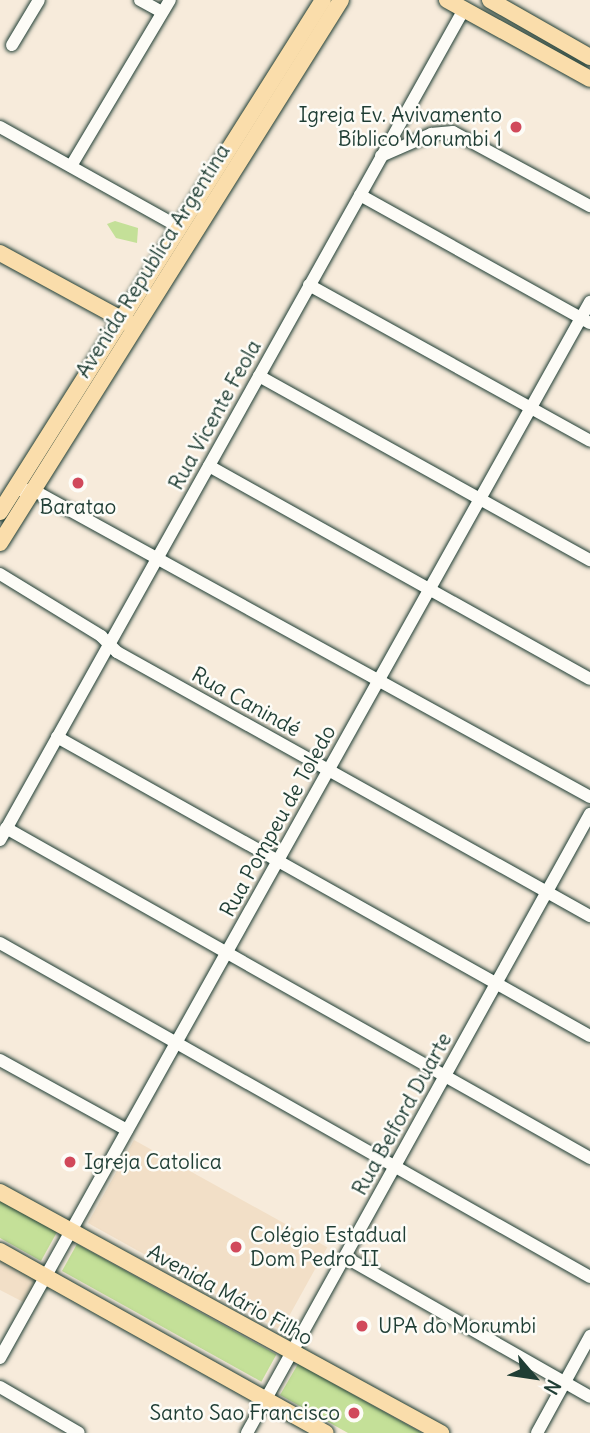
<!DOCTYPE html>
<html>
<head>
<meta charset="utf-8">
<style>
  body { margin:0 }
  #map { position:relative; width:590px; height:1433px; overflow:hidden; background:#f7ebdb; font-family:Delius,sans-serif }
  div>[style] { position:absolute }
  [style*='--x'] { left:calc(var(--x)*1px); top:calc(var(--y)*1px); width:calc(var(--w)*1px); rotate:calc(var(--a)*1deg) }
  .built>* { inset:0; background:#f2dfc7; transform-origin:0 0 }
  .green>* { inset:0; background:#c4e098; transform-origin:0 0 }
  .roads { filter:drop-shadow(0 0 2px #1f3d34) drop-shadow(0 0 2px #1f3d34) }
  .minor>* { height:12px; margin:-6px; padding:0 6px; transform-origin:6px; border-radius:6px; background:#fdfcf7 }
  .major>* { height:16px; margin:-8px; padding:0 8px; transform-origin:8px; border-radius:8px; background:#faddab }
  .dots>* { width:19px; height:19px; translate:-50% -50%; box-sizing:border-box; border:4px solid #fdfcf7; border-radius:50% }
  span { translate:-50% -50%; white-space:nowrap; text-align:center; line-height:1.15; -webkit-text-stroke:5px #fdfcf7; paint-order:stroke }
  .poi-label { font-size:21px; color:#1f3d34 }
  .right { translate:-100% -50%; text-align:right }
  .left { translate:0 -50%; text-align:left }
  .street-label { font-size:21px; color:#1f3d34 }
  .north { position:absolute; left:499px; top:1342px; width:70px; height:70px; -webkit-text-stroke:5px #fdfcf7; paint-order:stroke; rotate:119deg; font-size:19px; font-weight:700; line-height:28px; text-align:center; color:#1f3d34 }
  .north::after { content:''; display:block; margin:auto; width:24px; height:32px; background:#1f3d34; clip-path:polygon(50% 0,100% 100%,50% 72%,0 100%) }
</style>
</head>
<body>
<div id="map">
  <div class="built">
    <i style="left:134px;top:1140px;width:221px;height:95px;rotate:29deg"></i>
    <i style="clip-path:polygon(0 1255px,43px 1277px,29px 1305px,0 1290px)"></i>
  </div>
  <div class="green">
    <i style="clip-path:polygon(115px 221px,138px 228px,137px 243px,116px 238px,107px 224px)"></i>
    <i style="clip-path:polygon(0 1201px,57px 1232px,41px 1261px,0 1238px)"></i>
    <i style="left:77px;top:1244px;width:228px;height:31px;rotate:29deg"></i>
    <i style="clip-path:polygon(298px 1364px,422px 1433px,348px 1433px,280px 1395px)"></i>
  </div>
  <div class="roads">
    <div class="minor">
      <i style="--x:140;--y:0;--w:25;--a:29"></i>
      <i style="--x:12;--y:45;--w:52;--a:-59"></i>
      <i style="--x:0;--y:127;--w:207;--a:29.2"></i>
      <i style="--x:381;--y:156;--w:55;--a:-23.7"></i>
      <i style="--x:431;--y:134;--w:22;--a:-5"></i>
      <i style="--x:453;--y:132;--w:156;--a:28.4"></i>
      <i style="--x:71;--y:166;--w:193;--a:-59.2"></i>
      <i style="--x:360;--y:195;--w:263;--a:29.1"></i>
      <i style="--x:309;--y:285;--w:321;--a:29"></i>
      <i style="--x:259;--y:376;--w:379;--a:29.1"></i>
      <i style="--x:209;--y:466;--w:436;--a:29.2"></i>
      <i style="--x:14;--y:490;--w:19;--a:0"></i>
      <i style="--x:33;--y:490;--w:636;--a:28.86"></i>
      <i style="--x:0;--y:574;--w:119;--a:31.5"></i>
      <i style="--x:101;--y:636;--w:23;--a:45"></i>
      <i style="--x:117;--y:652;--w:542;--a:29.17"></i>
      <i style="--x:57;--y:737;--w:611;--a:29.29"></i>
      <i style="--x:6;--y:828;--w:671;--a:29.47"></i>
      <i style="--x:0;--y:840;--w:952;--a:-60.82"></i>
      <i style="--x:0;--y:943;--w:678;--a:29.51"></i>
      <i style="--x:0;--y:1060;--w:145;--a:28.9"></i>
      <i style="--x:345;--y:1257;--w:282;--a:29.7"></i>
      <i style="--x:0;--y:1358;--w:1210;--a:-60.81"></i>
      <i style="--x:0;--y:1387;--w:91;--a:30.2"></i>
      <i style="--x:247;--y:1433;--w:708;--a:-61.01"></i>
      <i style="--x:537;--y:1433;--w:111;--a:-61.3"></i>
    </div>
    <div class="major">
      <i style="--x:447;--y:0;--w:163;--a:28.9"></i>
      <i style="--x:490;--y:0;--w:115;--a:29.7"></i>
      <i style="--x:0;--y:253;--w:148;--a:28.6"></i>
      <i style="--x:0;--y:512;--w:605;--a:-57.75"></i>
      <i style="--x:0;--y:543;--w:641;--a:-57.87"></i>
      <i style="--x:0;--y:1192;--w:503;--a:28.66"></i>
      <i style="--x:0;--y:1251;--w:373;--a:29.2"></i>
    </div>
  </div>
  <div class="dots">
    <i style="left:516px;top:127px;background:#d1495b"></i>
    <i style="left:78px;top:483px;background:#d1495b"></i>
    <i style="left:70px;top:1162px;background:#d1495b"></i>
    <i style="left:236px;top:1247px;background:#d1495b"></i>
    <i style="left:362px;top:1326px;background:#d1495b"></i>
    <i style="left:354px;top:1413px;background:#d1495b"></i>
  </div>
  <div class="poi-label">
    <span class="right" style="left:502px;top:127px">Igreja Ev. Avivamento<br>Bíblico Morumbi 1</span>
    <span style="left:78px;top:507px">Baratao</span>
    <span class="left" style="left:84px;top:1162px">Igreja Catolica</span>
    <span class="left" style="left:250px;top:1247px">Colégio Estadual<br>Dom Pedro II</span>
    <span class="left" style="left:378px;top:1326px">UPA do Morumbi</span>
    <span class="right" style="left:340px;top:1413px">Santo Sao Francisco</span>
  </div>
  <div class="street-label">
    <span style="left:153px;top:261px;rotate:-58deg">Avenida Republica Argentina</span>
    <span style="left:215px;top:415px;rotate:-61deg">Rua Vicente Feola</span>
    <span style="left:246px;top:702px;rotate:29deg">Rua Canindé</span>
    <span style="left:278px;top:821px;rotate:-61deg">Rua Pompeu de Toledo</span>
    <span style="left:402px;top:1114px;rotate:-61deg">Rua Belford Duarte</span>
    <span style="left:230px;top:1295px;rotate:29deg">Avenida Mário Filho</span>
  </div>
  <div class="north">N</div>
</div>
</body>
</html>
